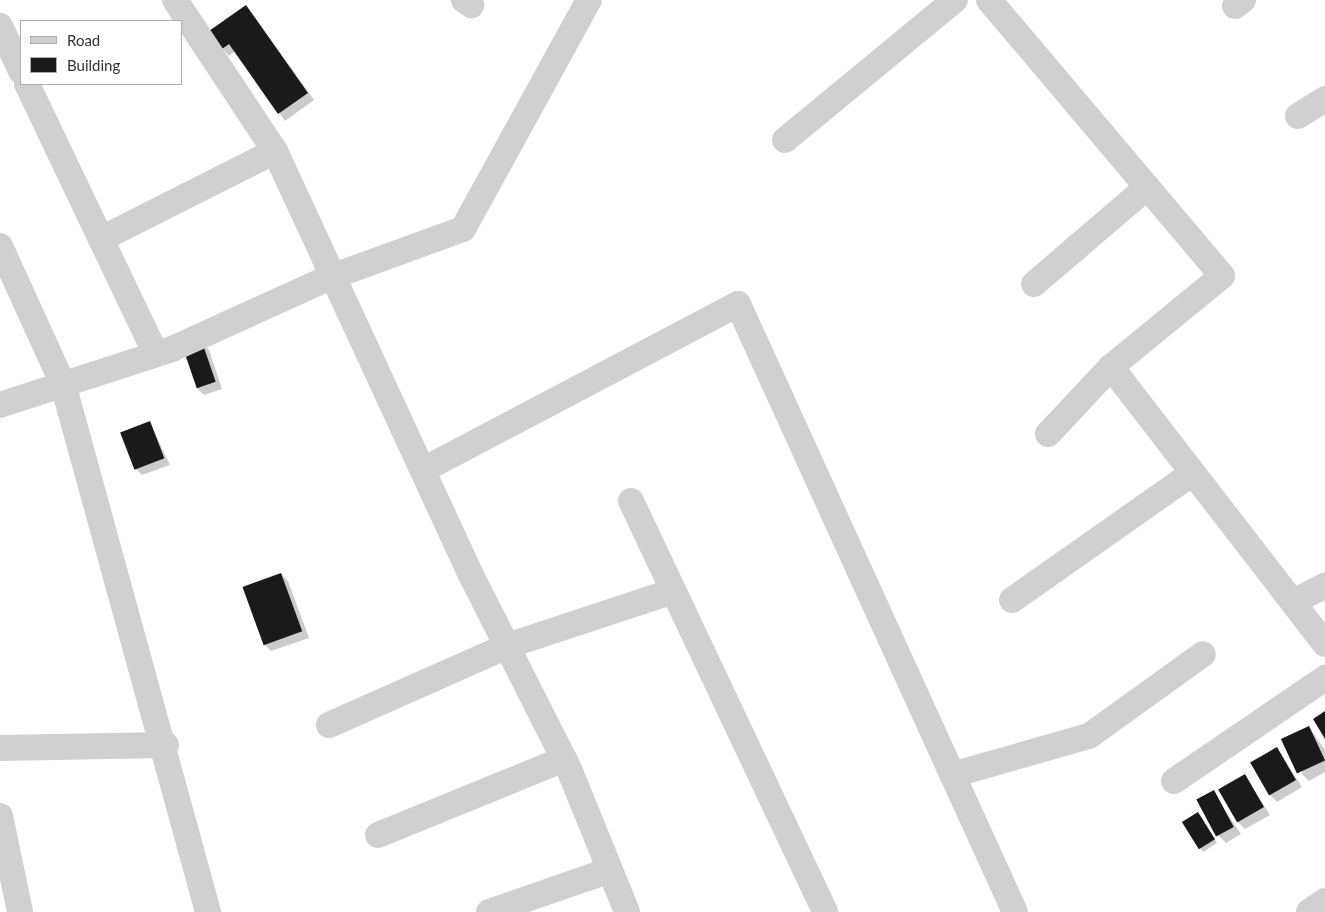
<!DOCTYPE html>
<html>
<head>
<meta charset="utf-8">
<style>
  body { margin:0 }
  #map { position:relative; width:1325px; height:912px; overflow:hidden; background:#fff; font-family:Lato,sans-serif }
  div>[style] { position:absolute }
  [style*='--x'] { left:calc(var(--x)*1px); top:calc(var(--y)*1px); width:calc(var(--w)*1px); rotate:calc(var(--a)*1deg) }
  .shadow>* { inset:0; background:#0003 }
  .building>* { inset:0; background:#1a1a1a; transform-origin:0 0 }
  .minor>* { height:26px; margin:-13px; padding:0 13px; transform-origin:13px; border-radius:13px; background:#d0d0d0 }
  span { translate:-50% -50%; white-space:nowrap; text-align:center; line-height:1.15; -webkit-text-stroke:5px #fff; paint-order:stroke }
  .legend { position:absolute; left:20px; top:20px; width:162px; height:65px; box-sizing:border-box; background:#fff; border:1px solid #adadad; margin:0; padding:6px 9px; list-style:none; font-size:15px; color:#333 }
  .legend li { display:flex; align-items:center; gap:10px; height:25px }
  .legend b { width:25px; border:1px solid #adadad }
</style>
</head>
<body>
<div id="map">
  <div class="shadow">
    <i style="clip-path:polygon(246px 6px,314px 100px,285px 121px,235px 51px,229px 56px,223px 49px)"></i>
    <i style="clip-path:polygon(202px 343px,209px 350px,222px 389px,204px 395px,197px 388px)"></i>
    <i style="clip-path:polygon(150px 423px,170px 465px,142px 475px,135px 468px)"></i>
    <i style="clip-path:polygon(281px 574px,288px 581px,309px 638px,271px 651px,264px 644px)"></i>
    <i style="clip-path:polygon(1309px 727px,1325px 750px,1325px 772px,1309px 781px,1302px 774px)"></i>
    <i style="clip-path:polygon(1277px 749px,1302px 787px,1277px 802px,1270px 795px)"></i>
    <i style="clip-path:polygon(1245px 776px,1270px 815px,1245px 829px,1238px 822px)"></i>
    <i style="clip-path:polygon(1213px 792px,1241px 834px,1226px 843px,1219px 836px)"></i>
    <i style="clip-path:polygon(1201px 817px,1217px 843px,1203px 852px,1184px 823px)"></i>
  </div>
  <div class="building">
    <i style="clip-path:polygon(246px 5px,308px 93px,278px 114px,229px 44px,222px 49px,209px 31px)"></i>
    <i style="left:202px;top:342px;width:42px;height:20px;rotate:71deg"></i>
    <i style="left:150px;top:421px;width:40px;height:32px;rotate:69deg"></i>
    <i style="left:281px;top:573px;width:62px;height:41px;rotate:70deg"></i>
    <i style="clip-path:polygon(1325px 711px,1325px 739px,1313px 719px)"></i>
    <i style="left:1309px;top:726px;width:38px;height:31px;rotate:65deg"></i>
    <i style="left:1277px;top:747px;width:38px;height:31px;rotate:60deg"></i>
    <i style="left:1245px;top:774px;width:38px;height:31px;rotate:60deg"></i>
    <i style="left:1214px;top:790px;width:42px;height:20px;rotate:62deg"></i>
    <i style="left:1198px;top:812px;width:32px;height:19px;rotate:58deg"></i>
  </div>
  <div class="minor">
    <i style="--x:175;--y:0;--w:181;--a:56.5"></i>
    <i style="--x:275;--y:151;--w:467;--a:65.2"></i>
    <i style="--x:471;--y:575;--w:217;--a:63.2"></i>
    <i style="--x:569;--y:769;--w:154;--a:67.9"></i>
    <i style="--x:464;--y:0;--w:9;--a:36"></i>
    <i style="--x:989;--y:0;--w:361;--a:49.8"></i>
    <i style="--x:1222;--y:276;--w:144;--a:140.7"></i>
    <i style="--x:1111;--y:367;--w:350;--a:52.3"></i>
    <i style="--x:1235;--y:6;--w:10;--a:-37"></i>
    <i style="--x:0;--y:26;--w:50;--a:65"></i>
    <i style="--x:27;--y:84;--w:299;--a:64.5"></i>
    <i style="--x:1298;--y:116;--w:32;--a:-32"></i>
    <i style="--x:785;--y:140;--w:220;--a:-39.5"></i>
    <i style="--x:101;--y:239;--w:195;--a:-26.8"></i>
    <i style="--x:0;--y:246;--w:152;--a:65.5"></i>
    <i style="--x:63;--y:384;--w:548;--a:74.64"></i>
    <i style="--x:1034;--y:284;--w:149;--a:-40.6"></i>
    <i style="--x:0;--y:405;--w:181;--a:-18"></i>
    <i style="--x:172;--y:349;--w:175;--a:-24.4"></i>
    <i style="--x:331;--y:277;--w:140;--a:-20"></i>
    <i style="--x:463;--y:229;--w:261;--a:-61.2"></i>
    <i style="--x:1048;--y:434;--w:92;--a:-46.8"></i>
    <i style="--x:423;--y:470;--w:356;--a:-27.8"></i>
    <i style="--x:738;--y:304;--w:668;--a:65.51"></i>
    <i style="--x:631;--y:501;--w:454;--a:64.7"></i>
    <i style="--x:1012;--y:600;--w:221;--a:-35.1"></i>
    <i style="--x:1293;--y:602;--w:36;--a:-27"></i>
    <i style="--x:329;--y:725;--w:195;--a:-23.9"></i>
    <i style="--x:507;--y:646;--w:175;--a:-18.3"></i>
    <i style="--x:0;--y:748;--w:166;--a:-1"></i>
    <i style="--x:952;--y:775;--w:142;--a:-15.9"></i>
    <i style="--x:1089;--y:736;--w:140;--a:-35.7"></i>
    <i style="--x:1174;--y:781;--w:183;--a:-34.3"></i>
    <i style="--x:0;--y:816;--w:98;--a:78.2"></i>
    <i style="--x:378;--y:835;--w:201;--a:-22.2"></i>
    <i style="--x:489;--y:912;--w:128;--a:-19.1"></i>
    <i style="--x:1309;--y:912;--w:19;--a:-35"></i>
  </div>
  <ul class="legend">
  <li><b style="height:6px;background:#d0d0d0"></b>Road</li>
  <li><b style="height:14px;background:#1a1a1a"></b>Building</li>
  </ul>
</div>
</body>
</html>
